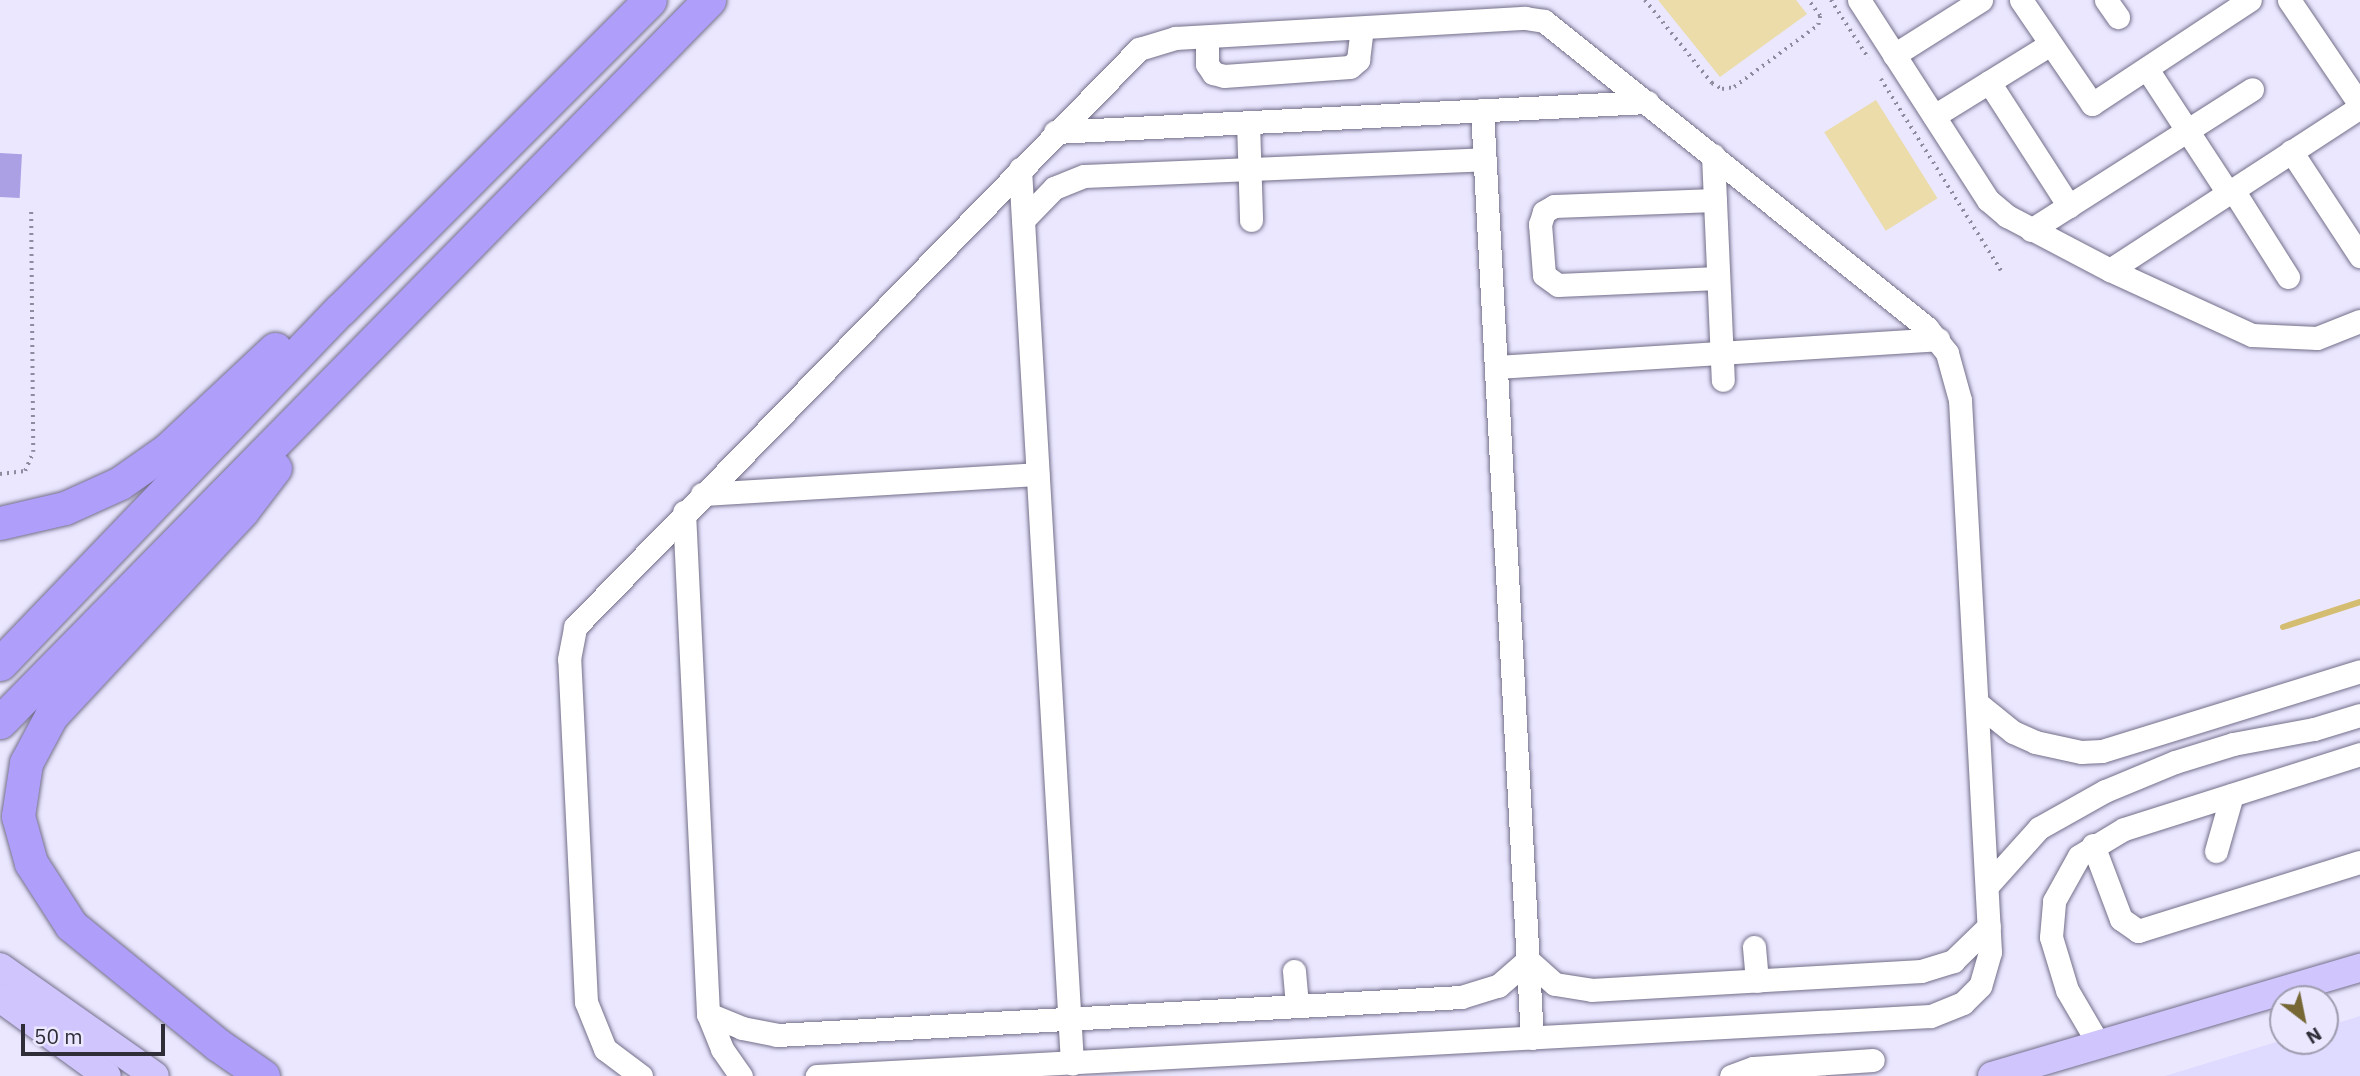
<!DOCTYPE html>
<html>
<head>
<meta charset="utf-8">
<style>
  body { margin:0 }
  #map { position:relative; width:2360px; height:1076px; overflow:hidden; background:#eae7ff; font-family:"IBM Plex Sans",sans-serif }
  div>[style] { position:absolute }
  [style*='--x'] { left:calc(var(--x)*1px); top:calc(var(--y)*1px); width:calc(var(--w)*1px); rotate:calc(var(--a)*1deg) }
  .built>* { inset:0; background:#dfdaff }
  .green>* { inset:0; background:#ebdca9; transform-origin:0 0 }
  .stream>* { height:6px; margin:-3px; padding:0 3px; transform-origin:3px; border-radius:3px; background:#d4bd71 }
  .building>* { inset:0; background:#aca0e5; transform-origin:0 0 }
  .path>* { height:3.5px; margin-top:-1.75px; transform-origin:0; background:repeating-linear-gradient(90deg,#8d8b9d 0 2px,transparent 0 7px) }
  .roads { filter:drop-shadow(0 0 2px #736f8a) drop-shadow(0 0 2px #736f8a) }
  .minor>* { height:23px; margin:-11.5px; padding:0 11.5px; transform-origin:11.5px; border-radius:11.5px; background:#fff }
  .major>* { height:28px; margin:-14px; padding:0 14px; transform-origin:14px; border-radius:14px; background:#d0c5fd }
  .highway>* { height:33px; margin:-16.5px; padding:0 16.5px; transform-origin:16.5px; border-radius:16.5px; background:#b09efb }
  span { translate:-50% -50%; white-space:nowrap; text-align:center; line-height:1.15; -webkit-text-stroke:5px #eae7ff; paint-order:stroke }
  .north { position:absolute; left:2269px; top:985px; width:70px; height:70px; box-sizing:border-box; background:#eae7ff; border:2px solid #9f9daf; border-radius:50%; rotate:148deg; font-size:19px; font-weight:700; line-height:28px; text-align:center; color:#2e2d38 }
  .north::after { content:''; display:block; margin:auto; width:24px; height:32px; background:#766735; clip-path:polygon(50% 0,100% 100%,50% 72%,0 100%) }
  .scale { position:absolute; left:21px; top:1024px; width:144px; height:32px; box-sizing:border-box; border:4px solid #2e2d38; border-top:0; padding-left:9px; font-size:21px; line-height:24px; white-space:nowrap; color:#2e2d38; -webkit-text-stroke:5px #eae7ff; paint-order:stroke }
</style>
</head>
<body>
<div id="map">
  <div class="built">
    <i style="clip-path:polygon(2360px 1016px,2360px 1076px,2165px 1076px,2283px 1040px,2325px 1041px,2325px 1027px)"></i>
  </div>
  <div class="green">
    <i style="clip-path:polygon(1658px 0,1796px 0,1807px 14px,1720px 77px)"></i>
    <i style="left:1876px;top:100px;width:116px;height:61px;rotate:58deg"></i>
  </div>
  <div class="stream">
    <i style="--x:2283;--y:627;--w:81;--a:-18"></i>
  </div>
  <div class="building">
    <i style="left:0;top:153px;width:22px;height:44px;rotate:3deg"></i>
  </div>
  <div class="path">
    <i style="--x:1645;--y:0;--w:107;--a:51.1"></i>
    <i style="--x:1712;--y:83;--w:12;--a:31"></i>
    <i style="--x:1722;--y:89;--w:12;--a:-9"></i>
    <i style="--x:1734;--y:87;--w:104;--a:-36.4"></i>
    <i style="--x:1818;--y:25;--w:9;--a:-77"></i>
    <i style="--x:1820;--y:16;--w:20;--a:-127"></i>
    <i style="--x:1831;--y:0;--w:70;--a:57.2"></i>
    <i style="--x:1881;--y:79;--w:226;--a:57.9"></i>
    <i style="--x:0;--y:474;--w:25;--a:-7"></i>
    <i style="--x:25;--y:471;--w:21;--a:-67"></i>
    <i style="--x:33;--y:452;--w:241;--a:-90.5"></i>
  </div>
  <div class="roads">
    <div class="minor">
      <i style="--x:1859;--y:0;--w:238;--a:57.2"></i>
      <i style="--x:1988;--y:200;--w:25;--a:40"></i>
      <i style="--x:2007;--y:216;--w:116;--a:27.7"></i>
      <i style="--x:2110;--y:270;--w:156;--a:24.6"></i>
      <i style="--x:2252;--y:335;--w:65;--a:2.6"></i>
      <i style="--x:2317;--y:338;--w:46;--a:-21.6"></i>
      <i style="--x:2021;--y:0;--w:126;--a:55.7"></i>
      <i style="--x:2092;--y:104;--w:189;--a:-33.4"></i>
      <i style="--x:2106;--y:0;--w:21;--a:55"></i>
      <i style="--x:2289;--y:0;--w:127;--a:55.9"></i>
      <i style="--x:1207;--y:37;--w:27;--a:90"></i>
      <i style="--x:1207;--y:64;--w:11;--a:56"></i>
      <i style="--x:1213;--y:73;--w:11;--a:15"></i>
      <i style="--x:1224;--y:76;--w:126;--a:-4.1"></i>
      <i style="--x:1350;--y:67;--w:11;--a:-41"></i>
      <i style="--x:1358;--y:60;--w:32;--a:-83"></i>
      <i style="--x:1894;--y:55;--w:103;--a:-32.3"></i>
      <i style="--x:2147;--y:69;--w:148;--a:56.8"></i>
      <i style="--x:1989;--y:82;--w:148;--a:57.2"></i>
      <i style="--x:1482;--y:110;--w:929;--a:86.92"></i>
      <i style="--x:1934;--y:116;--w:135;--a:-31.7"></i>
      <i style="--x:1248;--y:122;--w:98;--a:88.2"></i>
      <i style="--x:1055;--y:132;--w:593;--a:-2.9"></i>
      <i style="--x:2291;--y:151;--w:126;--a:56.7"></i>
      <i style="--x:1713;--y:155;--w:225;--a:87.5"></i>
      <i style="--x:1020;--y:169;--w:896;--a:86.67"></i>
      <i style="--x:2233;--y:190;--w:103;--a:57.7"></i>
      <i style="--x:1715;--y:200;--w:161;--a:177.9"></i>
      <i style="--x:1554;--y:206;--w:12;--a:149"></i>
      <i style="--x:1544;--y:212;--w:13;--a:108"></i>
      <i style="--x:1540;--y:224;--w:51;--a:85.5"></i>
      <i style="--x:1544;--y:275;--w:17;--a:36"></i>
      <i style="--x:1558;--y:285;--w:160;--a:-2.5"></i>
      <i style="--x:1023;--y:220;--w:45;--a:-45.9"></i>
      <i style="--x:1054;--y:188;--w:32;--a:-22"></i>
      <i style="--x:1084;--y:176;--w:401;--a:-2.4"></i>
      <i style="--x:2031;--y:230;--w:262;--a:-32.5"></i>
      <i style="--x:2110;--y:270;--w:298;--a:-33.1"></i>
      <i style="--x:1496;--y:367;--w:443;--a:-3.6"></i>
      <i style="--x:702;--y:494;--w:336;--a:-3.4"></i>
      <i style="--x:684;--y:512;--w:503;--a:87.26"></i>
      <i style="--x:708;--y:1014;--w:38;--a:68"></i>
      <i style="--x:722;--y:1049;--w:33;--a:55"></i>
      <i style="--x:1977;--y:703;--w:46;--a:38.9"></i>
      <i style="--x:2013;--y:732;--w:24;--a:24"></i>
      <i style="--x:2035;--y:742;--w:47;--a:12.3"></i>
      <i style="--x:2081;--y:752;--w:21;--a:-3"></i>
      <i style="--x:2102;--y:751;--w:270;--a:-17.2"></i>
      <i style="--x:2093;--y:845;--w:79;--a:69.3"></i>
      <i style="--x:2121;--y:919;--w:21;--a:35"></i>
      <i style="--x:2138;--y:931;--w:232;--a:-17.3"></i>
      <i style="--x:2216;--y:851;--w:58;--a:-74.1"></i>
      <i style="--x:1987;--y:886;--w:78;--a:-48.1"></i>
      <i style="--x:2039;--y:828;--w:76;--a:-29.3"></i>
      <i style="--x:2105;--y:791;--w:76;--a:-22.5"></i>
      <i style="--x:2175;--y:762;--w:61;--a:-17.2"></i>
      <i style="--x:2233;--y:744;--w:82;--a:-10.5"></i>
      <i style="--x:2314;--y:729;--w:48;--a:-16.9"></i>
      <i style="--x:1754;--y:947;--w:34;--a:85"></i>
      <i style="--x:1294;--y:971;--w:34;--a:85"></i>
      <i style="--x:708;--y:1014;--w:37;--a:22"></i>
      <i style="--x:742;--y:1028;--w:36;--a:11"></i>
      <i style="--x:777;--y:1035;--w:685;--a:-3.18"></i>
      <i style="--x:1461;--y:997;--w:39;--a:-17"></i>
      <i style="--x:1498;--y:986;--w:40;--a:-41"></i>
      <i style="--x:1528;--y:960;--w:36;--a:42"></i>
      <i style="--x:1555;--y:984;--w:36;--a:9"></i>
      <i style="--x:1591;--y:990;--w:331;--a:-3.3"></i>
      <i style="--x:1921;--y:971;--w:34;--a:-17"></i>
      <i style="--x:1953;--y:961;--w:50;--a:-44.2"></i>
      <i style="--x:2098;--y:1043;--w:61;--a:-120.3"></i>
      <i style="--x:2067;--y:990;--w:55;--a:-106.8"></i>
      <i style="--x:2051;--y:937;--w:36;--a:-85"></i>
      <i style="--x:2054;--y:901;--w:51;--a:-60.9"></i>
      <i style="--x:2079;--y:856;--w:52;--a:-31"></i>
      <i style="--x:2124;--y:829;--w:248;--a:-17.6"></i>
      <i style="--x:641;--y:1076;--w:45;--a:-143.1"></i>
      <i style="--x:605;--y:1049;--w:51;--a:-112"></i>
      <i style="--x:586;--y:1002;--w:343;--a:-92.8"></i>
      <i style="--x:569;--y:659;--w:33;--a:-79"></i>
      <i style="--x:575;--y:627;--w:808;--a:-45.7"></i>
      <i style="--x:1139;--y:49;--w:38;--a:-17"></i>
      <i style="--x:1175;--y:38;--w:351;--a:-3.3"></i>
      <i style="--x:1525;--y:18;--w:19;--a:9"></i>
      <i style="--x:1544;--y:21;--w:491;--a:38.7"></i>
      <i style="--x:1927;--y:328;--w:32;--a:51"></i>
      <i style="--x:1947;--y:353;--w:49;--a:74.5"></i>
      <i style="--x:1960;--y:400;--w:553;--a:86.89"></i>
      <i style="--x:1990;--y:952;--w:35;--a:106"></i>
      <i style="--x:1980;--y:986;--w:24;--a:135"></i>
      <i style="--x:1963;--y:1003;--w:35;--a:158"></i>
      <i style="--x:1930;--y:1016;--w:1115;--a:176.91"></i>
      <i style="--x:1731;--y:1076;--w:23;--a:-20"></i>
      <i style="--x:1753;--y:1068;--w:120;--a:-3.8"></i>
    </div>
    <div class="major">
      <i style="--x:0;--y:967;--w:189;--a:35.1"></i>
      <i style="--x:0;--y:998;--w:132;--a:36.1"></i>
      <i style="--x:1992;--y:1076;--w:384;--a:-16.4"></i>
    </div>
    <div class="highway">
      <i style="--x:0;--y:523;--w:67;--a:-13"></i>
      <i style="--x:65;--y:508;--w:60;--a:-24.4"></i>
      <i style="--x:120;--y:483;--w:57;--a:-35.1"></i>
      <i style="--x:167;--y:450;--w:148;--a:-43.1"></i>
      <i style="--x:0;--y:664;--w:491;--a:-46.2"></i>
      <i style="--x:340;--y:310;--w:438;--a:-45"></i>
      <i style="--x:0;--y:722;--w:1012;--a:-45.52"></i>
      <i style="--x:263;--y:1076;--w:55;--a:-145.4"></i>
      <i style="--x:218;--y:1045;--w:190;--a:-140.8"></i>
      <i style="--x:71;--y:925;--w:74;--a:-122.8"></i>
      <i style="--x:31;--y:863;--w:49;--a:-105.5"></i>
      <i style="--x:18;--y:816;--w:54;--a:-81.4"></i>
      <i style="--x:26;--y:763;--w:53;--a:-62"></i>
      <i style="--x:51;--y:716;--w:280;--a:-47"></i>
      <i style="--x:242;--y:511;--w:54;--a:-52.5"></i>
    </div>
  </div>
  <div class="north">N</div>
  <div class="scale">50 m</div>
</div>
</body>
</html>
